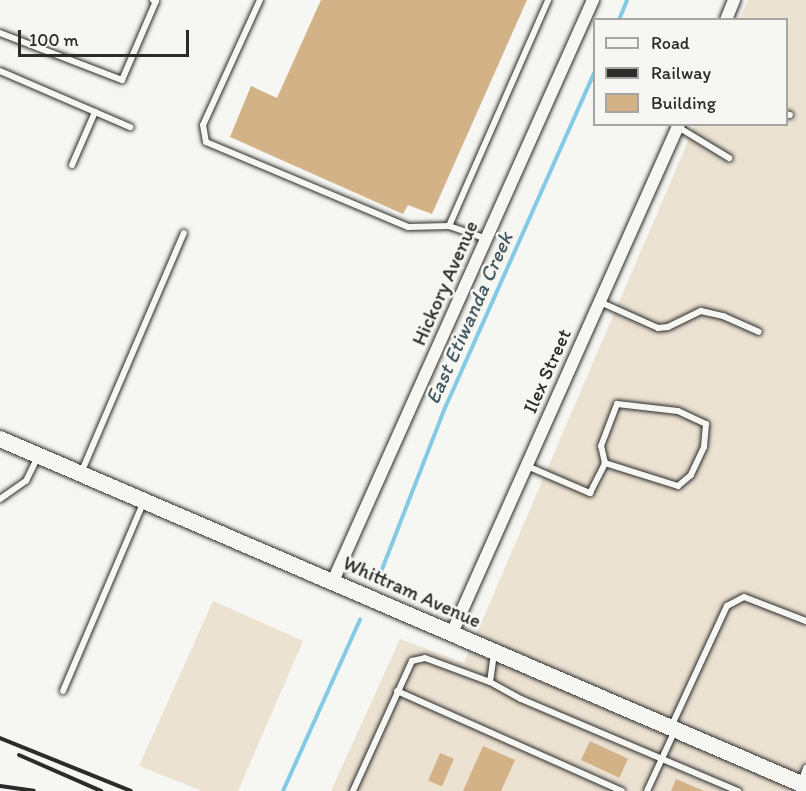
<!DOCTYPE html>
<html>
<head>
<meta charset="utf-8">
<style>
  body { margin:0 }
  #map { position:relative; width:806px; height:791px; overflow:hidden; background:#f6f6f2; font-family:Itim,sans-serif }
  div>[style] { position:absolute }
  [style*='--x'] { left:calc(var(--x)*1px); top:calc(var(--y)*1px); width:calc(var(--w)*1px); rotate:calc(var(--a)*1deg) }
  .built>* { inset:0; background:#ece2d2 }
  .stream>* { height:4px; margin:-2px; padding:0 2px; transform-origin:2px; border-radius:2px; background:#83cbe4 }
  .building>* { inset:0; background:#d4b287; transform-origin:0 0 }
  .roads { filter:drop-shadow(0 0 2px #2b2b2b) drop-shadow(0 0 2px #2b2b2b) }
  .lane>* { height:6px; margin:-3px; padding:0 3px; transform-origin:3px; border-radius:3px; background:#f6f6f2 }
  .street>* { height:12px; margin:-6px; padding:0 6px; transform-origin:6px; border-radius:6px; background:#f6f6f2 }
  .secondary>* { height:16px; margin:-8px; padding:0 8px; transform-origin:8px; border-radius:8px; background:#f6f6f2 }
  .rail>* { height:4px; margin:-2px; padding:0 2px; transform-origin:2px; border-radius:2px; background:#2b2b2b }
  span { translate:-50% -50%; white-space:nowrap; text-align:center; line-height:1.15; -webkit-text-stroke:5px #f6f6f2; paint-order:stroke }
  .street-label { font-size:20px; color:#2b2b2b }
  .water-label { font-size:21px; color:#455b62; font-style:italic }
  .legend { position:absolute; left:593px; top:18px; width:195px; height:108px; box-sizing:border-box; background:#f6f6f2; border:2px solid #a5a5a2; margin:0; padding:8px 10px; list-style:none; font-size:18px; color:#2b2b2b }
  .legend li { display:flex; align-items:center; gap:12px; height:30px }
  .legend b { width:30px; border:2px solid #a5a5a2 }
  .scale { position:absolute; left:18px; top:30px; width:171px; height:27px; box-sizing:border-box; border:3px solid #2b2b2b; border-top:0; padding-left:8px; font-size:18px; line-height:21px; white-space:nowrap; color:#2b2b2b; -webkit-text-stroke:4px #f6f6f2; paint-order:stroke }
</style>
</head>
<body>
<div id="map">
  <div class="built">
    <i style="clip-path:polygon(748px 0,806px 0,806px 791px,331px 791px,400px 639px,464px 663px,695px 125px,786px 124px,786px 20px,740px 19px)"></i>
    <i style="clip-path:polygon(213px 601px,303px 641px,238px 791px,202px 791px,139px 766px)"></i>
  </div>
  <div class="stream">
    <i style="--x:619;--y:20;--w:22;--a:-68"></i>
    <i style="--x:379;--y:577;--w:181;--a:-68.7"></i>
    <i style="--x:445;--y:408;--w:366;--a:-66"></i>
    <i style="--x:283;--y:791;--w:188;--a:-65.8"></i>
  </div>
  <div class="building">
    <i style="clip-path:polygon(321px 0,527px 0,432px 214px,408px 205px,403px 214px,230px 137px,251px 86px,277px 98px)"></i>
    <i style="left:590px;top:741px;width:42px;height:21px;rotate:25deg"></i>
    <i style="clip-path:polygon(483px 746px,515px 760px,501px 791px,463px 791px)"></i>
    <i style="left:440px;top:753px;width:15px;height:30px;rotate:23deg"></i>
    <i style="clip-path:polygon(676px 779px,704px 791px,671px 791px)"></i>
  </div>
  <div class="roads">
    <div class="lane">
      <i style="--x:260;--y:0;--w:137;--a:114.5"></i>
      <i style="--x:203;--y:125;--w:17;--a:80"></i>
      <i style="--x:206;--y:142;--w:219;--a:22.8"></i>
      <i style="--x:408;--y:227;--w:41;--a:-1.4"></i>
      <i style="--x:449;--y:226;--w:39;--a:19"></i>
      <i style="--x:0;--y:33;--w:131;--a:21.1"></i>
      <i style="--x:122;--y:80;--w:86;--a:-66.7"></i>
      <i style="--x:156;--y:1;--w:3;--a:-162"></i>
      <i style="--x:0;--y:71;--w:142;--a:23.3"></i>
      <i style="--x:786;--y:114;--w:4;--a:14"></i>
      <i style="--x:678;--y:127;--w:60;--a:31.3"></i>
      <i style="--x:72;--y:165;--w:58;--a:-66.5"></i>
      <i style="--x:449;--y:226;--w:247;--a:-66.3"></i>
      <i style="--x:600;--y:302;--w:64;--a:24.1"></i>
      <i style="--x:658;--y:328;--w:10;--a:-6"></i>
      <i style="--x:668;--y:327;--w:37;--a:-26"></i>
      <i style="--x:701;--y:311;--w:23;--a:13"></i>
      <i style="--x:723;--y:316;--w:39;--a:24"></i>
      <i style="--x:527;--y:466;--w:69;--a:23.2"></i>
      <i style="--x:590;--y:493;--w:34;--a:-63"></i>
      <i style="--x:605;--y:463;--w:17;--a:-103"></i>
      <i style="--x:601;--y:446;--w:45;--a:-69.1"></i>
      <i style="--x:617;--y:404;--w:61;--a:6.5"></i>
      <i style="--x:678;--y:411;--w:31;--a:25"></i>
      <i style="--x:706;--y:424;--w:23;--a:95"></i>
      <i style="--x:704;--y:447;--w:31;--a:115"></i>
      <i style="--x:691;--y:475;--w:17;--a:140"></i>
      <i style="--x:678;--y:486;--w:77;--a:-162.5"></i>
      <i style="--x:81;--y:473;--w:261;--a:-66.8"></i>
      <i style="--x:0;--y:499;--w:32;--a:-35"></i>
      <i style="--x:26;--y:481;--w:28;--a:-64"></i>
      <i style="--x:490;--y:682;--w:29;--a:-82"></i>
      <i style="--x:63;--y:691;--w:207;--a:-66.9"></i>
      <i style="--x:397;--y:691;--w:246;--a:24"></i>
      <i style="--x:671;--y:727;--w:133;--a:-65.2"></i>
      <i style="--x:727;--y:606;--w:19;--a:-28"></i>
      <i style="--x:744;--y:597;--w:66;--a:21.2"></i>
      <i style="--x:801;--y:782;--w:15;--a:-70"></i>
      <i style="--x:353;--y:791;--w:143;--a:-65.6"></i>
      <i style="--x:412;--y:661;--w:13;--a:-13"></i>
      <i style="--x:425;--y:658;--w:69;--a:20.3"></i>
      <i style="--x:490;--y:682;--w:35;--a:29"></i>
      <i style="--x:521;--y:699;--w:236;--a:23"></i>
      <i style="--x:647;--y:791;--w:67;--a:-65.3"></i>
    </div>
    <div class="street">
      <i style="--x:726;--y:20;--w:22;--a:-68"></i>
      <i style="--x:333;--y:581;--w:637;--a:-65.89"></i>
      <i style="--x:452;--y:633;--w:557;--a:-65.96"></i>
    </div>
    <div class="secondary">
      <i style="--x:0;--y:439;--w:878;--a:23.29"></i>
    </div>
  </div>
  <div class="rail">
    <i style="--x:0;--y:738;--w:141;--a:22"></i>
    <i style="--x:19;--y:755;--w:90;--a:23.7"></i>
    <i style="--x:0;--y:786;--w:34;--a:8"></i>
  </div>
  <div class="street-label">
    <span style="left:445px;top:283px;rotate:-66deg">Hickory Avenue</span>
    <span style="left:547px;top:371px;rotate:-66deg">Ilex Street</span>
    <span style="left:412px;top:592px;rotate:24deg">Whittram Avenue</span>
  </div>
  <div class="water-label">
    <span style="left:469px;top:318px;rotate:-66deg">East Etiwanda Creek</span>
  </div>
  <ul class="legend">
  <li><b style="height:8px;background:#f6f6f2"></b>Road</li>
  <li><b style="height:8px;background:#2b2b2b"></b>Railway</li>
  <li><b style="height:16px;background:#d4b287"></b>Building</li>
  </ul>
  <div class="scale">100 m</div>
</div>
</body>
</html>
